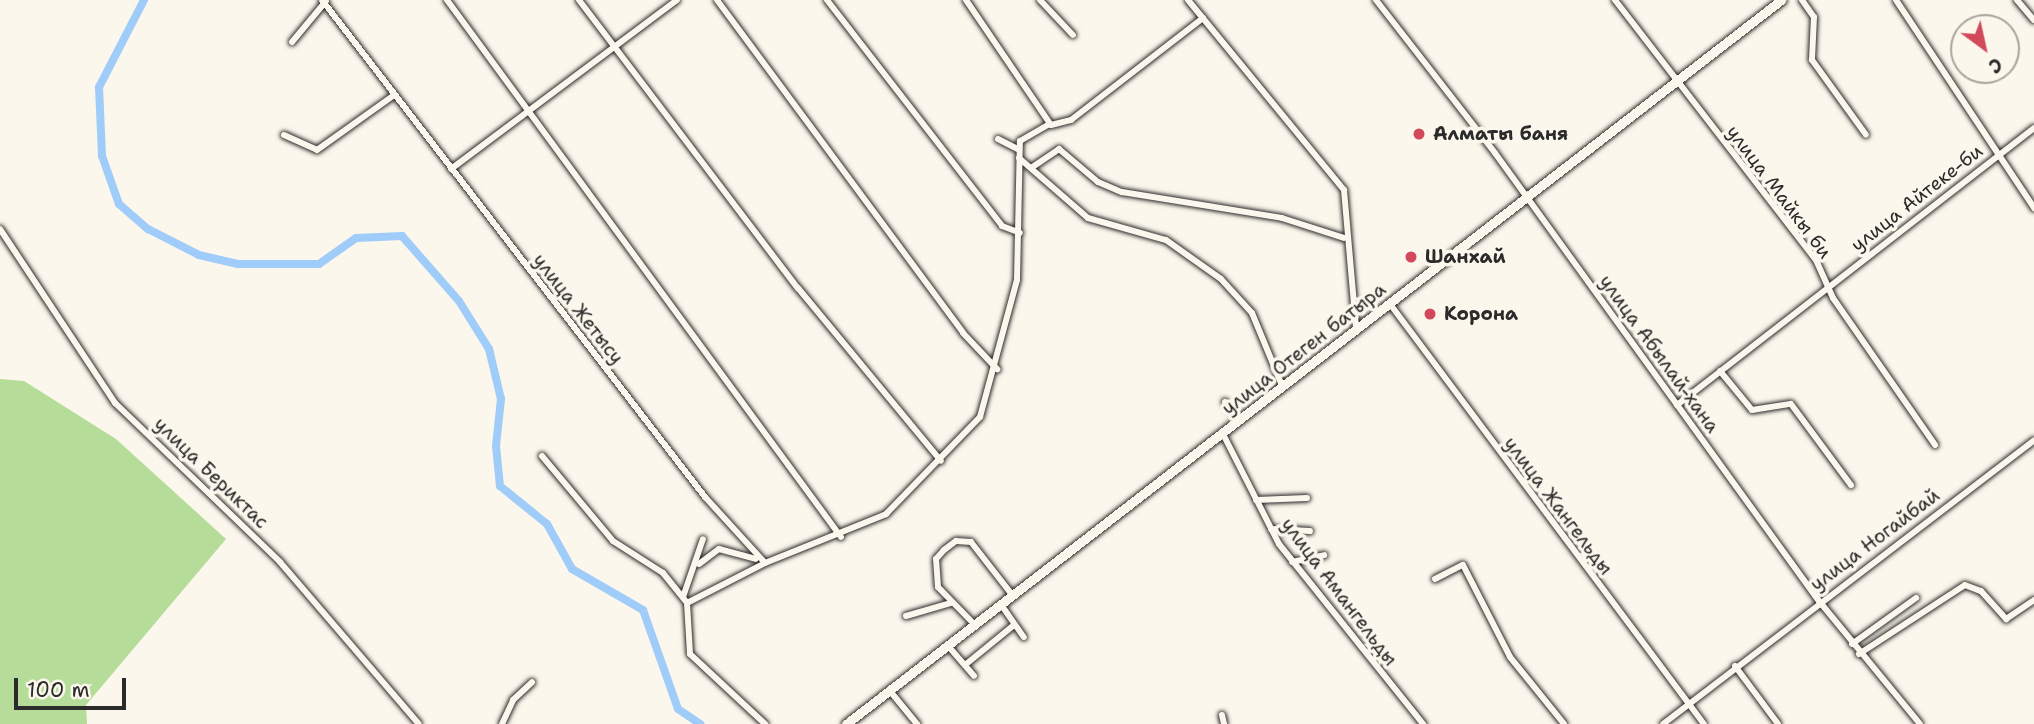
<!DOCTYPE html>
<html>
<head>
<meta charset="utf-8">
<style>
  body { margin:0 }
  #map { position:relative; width:2034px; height:724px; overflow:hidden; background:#fbf7ec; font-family:"Shantell Sans",sans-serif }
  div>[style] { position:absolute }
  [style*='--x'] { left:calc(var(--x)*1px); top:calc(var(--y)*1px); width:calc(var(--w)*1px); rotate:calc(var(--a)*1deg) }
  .green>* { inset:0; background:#b5dd99 }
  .canal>* { height:8px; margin:-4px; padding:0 4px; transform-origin:4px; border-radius:4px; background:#a0ccfa }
  .roads { filter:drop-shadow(0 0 2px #2b2b2b) drop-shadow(0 0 2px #2b2b2b) }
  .minor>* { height:6px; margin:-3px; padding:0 3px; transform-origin:3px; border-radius:3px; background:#fbf7ec }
  .secondary>* { height:9px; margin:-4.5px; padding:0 4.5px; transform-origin:4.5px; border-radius:4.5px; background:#fbf7ec }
  .dots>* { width:19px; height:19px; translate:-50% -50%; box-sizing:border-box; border:4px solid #fbf7ec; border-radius:50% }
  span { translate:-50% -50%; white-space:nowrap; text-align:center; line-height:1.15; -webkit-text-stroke:7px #fbf7ec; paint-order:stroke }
  .poi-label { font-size:19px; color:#2b2b2b; font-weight:700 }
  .left { translate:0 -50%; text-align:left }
  .street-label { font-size:19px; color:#2b2b2b }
  .north { position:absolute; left:1950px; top:14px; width:70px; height:70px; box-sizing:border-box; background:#fbf7ec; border:2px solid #a8a59f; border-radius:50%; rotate:147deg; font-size:19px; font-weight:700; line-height:28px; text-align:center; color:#2b2b2b }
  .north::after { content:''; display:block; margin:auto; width:24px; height:32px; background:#d1495b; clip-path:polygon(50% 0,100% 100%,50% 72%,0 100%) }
  .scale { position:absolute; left:14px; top:678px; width:112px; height:32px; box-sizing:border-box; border:4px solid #2b2b2b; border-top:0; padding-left:9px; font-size:21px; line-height:24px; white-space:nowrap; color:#2b2b2b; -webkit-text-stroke:5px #fbf7ec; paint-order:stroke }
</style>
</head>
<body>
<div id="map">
  <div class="green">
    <i style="clip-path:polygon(0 379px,24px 381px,116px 439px,226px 539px,86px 705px,87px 724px,0 724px)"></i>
  </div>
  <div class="canal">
    <i style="--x:144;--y:0;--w:98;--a:117.3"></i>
    <i style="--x:99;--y:87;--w:69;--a:87.5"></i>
    <i style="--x:102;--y:156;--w:51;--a:70.5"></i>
    <i style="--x:119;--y:204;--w:38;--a:41"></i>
    <i style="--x:148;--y:229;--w:57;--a:27"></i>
    <i style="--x:199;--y:255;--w:40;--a:13"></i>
    <i style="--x:238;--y:264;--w:81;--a:0"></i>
    <i style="--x:319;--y:264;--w:45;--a:-35.1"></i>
    <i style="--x:356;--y:238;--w:46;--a:-2.5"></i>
    <i style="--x:402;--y:236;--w:86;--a:48.8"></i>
    <i style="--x:459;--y:301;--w:57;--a:58"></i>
    <i style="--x:489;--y:349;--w:51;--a:76.5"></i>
    <i style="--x:501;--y:399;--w:47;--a:96.1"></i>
    <i style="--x:496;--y:446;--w:40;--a:84.3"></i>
    <i style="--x:500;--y:486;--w:60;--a:39"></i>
    <i style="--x:547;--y:524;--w:51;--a:60.9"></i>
    <i style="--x:572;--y:569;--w:82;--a:30"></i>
    <i style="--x:643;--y:610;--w:105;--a:70.5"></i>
    <i style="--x:678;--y:709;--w:27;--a:34"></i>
  </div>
  <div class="roads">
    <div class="minor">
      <i style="--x:322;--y:0;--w:627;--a:52.38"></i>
      <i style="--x:705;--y:497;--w:89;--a:47.7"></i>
      <i style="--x:765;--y:563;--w:131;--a:-22"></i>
      <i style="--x:886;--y:514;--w:135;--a:-45.9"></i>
      <i style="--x:980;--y:417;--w:142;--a:-74.9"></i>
      <i style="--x:1017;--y:280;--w:139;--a:-88.8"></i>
      <i style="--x:1020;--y:141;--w:34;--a:-30"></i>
      <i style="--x:447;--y:0;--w:666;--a:53.73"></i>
      <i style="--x:579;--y:0;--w:362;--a:52.8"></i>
      <i style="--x:798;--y:288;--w:224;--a:50.4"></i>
      <i style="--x:717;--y:0;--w:414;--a:53.5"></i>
      <i style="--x:963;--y:333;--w:50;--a:46.6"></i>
      <i style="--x:827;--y:0;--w:286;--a:52.2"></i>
      <i style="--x:1002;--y:226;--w:19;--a:21"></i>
      <i style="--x:966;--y:0;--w:151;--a:55.8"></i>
      <i style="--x:1051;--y:125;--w:21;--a:-14"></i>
      <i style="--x:1071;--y:120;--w:167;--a:-37.7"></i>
      <i style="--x:1040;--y:0;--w:48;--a:46.7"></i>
      <i style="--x:1188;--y:0;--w:246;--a:50.6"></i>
      <i style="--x:1344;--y:190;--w:139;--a:85"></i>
      <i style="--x:1376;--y:0;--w:194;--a:52.1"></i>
      <i style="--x:1495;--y:153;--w:553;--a:54.13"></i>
      <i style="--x:1819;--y:601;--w:159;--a:50.6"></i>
      <i style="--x:1615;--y:0;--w:329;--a:52.3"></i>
      <i style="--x:1816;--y:260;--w:42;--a:65.9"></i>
      <i style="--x:1833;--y:298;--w:179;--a:55.2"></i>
      <i style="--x:1802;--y:0;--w:21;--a:55"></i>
      <i style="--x:1814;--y:17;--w:43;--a:92.7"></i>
      <i style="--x:1812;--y:60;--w:92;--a:54.2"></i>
      <i style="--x:1896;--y:0;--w:250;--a:56.4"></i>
      <i style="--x:2017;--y:0;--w:26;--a:50"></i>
      <i style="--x:292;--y:42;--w:53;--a:-50.3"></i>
      <i style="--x:284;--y:135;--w:36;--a:24"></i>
      <i style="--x:317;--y:150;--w:95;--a:-35.5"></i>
      <i style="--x:998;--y:139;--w:22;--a:27"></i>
      <i style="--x:1019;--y:158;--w:91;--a:41"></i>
      <i style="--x:1088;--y:218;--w:81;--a:15.8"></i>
      <i style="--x:1166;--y:240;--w:67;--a:35.3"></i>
      <i style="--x:1221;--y:279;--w:46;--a:47.6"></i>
      <i style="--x:1252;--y:313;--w:81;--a:67.5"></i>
      <i style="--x:1031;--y:168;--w:34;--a:-34"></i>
      <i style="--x:1059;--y:149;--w:51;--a:40.2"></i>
      <i style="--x:1098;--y:182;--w:26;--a:23"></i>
      <i style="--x:1122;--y:192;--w:162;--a:9.2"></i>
      <i style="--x:1282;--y:218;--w:65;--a:17.9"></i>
      <i style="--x:451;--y:169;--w:282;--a:-36.8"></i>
      <i style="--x:0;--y:229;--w:209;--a:56.5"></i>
      <i style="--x:115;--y:403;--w:229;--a:43.9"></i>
      <i style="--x:280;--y:562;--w:213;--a:49.4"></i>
      <i style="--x:1390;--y:304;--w:524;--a:53.22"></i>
      <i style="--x:1720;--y:371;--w:50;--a:50.6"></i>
      <i style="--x:1752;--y:410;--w:39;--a:-9"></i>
      <i style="--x:1791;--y:404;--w:101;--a:53.5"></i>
      <i style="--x:1225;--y:402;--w:24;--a:48"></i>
      <i style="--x:1677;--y:405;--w:452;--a:-37.8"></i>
      <i style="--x:1223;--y:434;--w:123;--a:63"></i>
      <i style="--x:1279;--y:544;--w:231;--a:51.3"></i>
      <i style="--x:542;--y:456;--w:111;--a:50.1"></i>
      <i style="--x:613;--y:541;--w:59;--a:32.6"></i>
      <i style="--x:663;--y:573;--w:38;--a:51"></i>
      <i style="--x:1256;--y:500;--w:51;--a:-2.2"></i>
      <i style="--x:1271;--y:529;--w:39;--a:3"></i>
      <i style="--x:1292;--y:562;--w:33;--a:-12"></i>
      <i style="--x:699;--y:564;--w:25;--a:-37"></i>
      <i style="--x:719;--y:549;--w:38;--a:15"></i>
      <i style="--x:1435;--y:579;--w:31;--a:-27"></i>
      <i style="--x:1463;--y:565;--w:103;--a:62.9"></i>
      <i style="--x:1510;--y:657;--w:86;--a:51.1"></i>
      <i style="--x:683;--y:597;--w:61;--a:-71"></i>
      <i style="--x:687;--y:603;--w:51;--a:86.6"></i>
      <i style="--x:690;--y:654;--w:103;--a:43"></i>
      <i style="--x:687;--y:603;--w:88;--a:-27.1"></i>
      <i style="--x:1002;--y:606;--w:38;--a:55"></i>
      <i style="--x:906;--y:616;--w:47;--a:-16.1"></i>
      <i style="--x:976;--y:626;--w:54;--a:-134.3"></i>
      <i style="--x:938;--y:587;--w:28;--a:-94"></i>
      <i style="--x:936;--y:559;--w:12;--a:-48"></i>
      <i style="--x:944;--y:550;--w:15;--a:-37"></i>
      <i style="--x:956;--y:541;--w:15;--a:4"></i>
      <i style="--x:971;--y:542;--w:68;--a:52.1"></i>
      <i style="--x:1852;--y:644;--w:79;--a:-35.7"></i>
      <i style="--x:949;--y:647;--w:38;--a:49"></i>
      <i style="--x:1859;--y:654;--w:126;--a:-33.1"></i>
      <i style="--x:1965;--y:585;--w:17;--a:21"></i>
      <i style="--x:1981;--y:591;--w:38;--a:48"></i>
      <i style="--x:2006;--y:619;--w:34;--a:-34"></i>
      <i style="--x:965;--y:665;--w:63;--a:-39.2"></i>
      <i style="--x:1735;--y:666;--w:72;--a:53.4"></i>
      <i style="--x:890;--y:691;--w:43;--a:50.7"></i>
      <i style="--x:1222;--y:715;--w:9;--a:77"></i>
      <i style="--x:502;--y:724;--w:26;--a:-65"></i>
      <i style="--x:513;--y:700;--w:26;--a:-43"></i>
      <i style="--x:1663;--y:724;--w:467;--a:-37.4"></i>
    </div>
    <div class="secondary">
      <i style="--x:846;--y:724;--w:1183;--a:-37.75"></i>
    </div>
  </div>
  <div class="dots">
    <i style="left:1419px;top:134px;background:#d1495b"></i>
    <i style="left:1411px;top:257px;background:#d1495b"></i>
    <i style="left:1430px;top:314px;background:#d1495b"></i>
  </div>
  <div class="poi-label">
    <span class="left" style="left:1433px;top:134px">Алматы баня</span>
    <span class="left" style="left:1425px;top:257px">Шанхай</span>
    <span class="left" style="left:1444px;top:314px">Корона</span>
  </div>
  <div class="street-label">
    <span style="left:1779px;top:192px;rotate:53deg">улица Майкы би</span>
    <span style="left:1917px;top:198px;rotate:-38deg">улица Айтеке-би</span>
    <span style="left:578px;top:309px;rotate:52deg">улица Жетысу</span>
    <span style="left:1304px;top:349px;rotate:-38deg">улица Отеген батыра</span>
    <span style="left:1659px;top:354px;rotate:54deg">улица Абылай-хана</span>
    <span style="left:211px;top:473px;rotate:44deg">улица Бериктас</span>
    <span style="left:1558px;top:506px;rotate:53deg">улица Жангельды</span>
    <span style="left:1875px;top:540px;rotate:-37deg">улица Ногайбай</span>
    <span style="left:1339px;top:592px;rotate:53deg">улица Амангельды</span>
  </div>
  <div class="north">С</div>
  <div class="scale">100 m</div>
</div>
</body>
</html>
